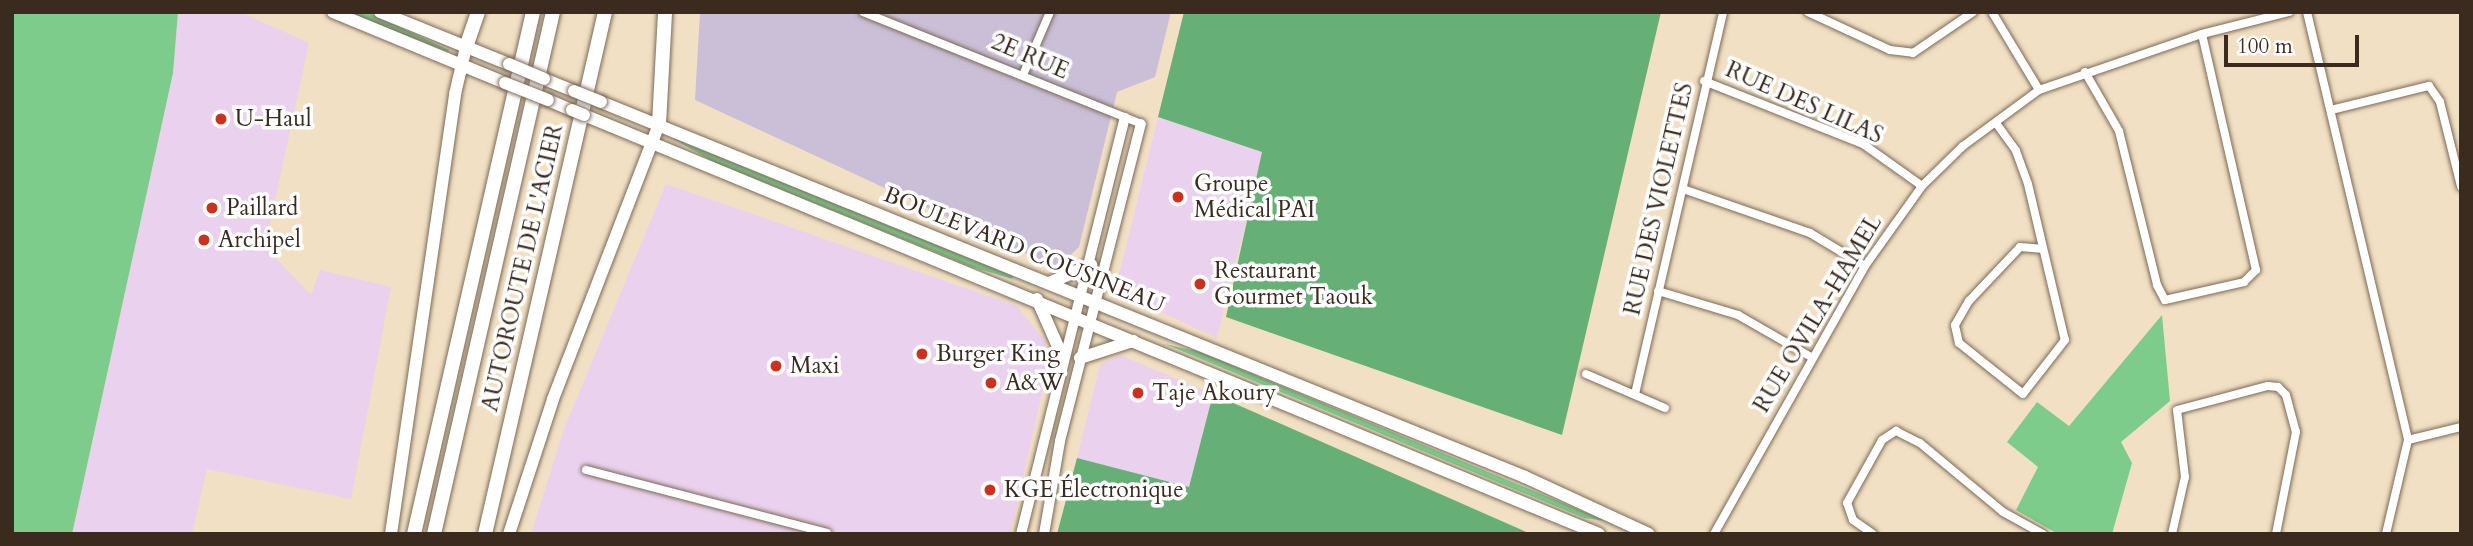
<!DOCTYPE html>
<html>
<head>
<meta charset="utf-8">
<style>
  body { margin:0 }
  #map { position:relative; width:2473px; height:546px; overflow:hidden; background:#f2e0c4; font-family:Cardo,serif }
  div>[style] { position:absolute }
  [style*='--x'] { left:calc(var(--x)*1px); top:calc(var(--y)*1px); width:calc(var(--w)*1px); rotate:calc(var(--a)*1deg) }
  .built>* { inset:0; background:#ead1ed }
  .industrial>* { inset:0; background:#cabfd7 }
  .green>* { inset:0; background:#7dcc8b }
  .forest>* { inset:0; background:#66b077 }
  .roads { filter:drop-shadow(0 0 2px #7b6a58) drop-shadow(0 0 2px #7b6a58) }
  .minor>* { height:8px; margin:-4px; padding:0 4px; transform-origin:4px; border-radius:4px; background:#fff }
  .tertiary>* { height:10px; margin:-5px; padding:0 5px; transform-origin:5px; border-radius:5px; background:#fff }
  .primary>* { height:12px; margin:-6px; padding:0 6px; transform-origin:6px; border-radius:6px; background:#fff }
  .motorway>* { height:14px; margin:-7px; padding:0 7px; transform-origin:7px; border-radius:7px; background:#fff }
  .bridges { filter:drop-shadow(0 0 2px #7b6a58) drop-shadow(0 0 2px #7b6a58) }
  .primary-bridge>* { height:12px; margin:-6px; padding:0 6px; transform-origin:6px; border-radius:6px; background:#fff }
  .dots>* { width:19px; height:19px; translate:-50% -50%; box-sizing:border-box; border:4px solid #fff; border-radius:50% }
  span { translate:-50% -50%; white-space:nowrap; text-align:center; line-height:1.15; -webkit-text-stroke:7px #fff; paint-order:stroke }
  .street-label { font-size:23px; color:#3b2a1e }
  .poi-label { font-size:23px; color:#3b2a1e }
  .left { translate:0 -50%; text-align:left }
  .frame { position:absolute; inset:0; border:14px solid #3b2a1e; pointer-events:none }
  .scale { position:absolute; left:2224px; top:35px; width:135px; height:32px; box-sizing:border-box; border:4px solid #3b2a1e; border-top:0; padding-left:9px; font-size:21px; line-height:24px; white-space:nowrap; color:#3b2a1e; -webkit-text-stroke:5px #fff; paint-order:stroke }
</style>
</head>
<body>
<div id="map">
  <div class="built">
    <i style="clip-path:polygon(178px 12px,240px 12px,309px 43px,265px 247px,311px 295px,320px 270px,391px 287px,351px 499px,207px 469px,192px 534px,72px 534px,173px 73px)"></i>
    <i style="clip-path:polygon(1158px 117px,1263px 152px,1217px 338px,1115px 291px)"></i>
    <i style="clip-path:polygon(666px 184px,1017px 306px,1045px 341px,1047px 371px,1010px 534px,531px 534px,564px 429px)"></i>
    <i style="clip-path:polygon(1120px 355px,1213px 394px,1189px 487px,1077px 458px,1100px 365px)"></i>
  </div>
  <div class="industrial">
    <i style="clip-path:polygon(700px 12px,1171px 12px,1155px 77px,1117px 92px,1079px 247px,1057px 268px,695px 100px)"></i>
  </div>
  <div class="green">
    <i style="clip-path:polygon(12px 12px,178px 12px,173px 73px,72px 534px,12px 534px)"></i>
    <i style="clip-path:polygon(348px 12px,367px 12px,449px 50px,448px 52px)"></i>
    <i style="clip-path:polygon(672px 138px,1013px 276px,1012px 279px,972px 267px,712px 161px)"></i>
    <i style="clip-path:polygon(2162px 315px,2170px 401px,2121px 442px,2132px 463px,2112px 534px,2058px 534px,2016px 510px,2038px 467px,2007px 442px,2037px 402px,2069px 426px)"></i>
    <i style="clip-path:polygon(1165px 344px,1200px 352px,1606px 521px,1584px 518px)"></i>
  </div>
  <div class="forest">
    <i style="clip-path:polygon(1184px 12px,1661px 12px,1562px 435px,1226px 317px,1262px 152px,1158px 117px)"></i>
    <i style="clip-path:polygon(1213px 394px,1531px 534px,1057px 534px,1077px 458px,1189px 487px)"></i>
  </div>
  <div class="roads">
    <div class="minor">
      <i style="--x:863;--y:12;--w:300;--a:21.9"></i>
      <i style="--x:1808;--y:12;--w:90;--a:24.9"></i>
      <i style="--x:1890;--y:50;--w:23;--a:7"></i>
      <i style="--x:1913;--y:53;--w:73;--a:-34.3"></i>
      <i style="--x:1992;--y:12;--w:91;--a:58.9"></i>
      <i style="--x:2307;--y:12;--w:440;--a:76.7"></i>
      <i style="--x:2408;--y:440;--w:97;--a:103.2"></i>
      <i style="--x:2085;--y:72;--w:68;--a:60"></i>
      <i style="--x:2119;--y:131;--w:159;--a:76.1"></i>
      <i style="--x:2157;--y:285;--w:17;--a:62"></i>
      <i style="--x:2165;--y:300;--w:81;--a:-12.8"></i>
      <i style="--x:2244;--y:282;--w:17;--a:-45"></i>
      <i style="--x:2256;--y:270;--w:242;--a:-102.9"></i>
      <i style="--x:1023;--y:75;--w:69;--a:-66.8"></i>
      <i style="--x:1704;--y:81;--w:171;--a:21.6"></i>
      <i style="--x:1863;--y:144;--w:72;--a:35.4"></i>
      <i style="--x:2331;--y:110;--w:101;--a:-13.8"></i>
      <i style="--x:2429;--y:86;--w:19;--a:55"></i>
      <i style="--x:2440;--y:102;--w:87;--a:76"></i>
      <i style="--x:1996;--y:123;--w:34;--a:54"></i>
      <i style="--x:2016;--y:151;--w:35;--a:70"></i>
      <i style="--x:2028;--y:184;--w:160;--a:76.7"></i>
      <i style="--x:2065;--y:340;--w:68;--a:127.9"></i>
      <i style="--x:2023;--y:394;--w:82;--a:-141.4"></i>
      <i style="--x:1959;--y:343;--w:18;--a:-103"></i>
      <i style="--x:1955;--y:325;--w:28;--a:-60"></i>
      <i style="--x:1969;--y:301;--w:74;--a:-46.6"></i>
      <i style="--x:2020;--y:247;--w:21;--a:5"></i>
      <i style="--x:1683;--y:189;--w:134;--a:19.1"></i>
      <i style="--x:1810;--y:233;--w:64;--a:31"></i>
      <i style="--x:1658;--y:291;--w:84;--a:16.7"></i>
      <i style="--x:1738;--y:315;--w:84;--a:29.9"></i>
      <i style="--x:1586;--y:374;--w:86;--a:23.3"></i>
      <i style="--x:1635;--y:394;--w:392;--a:-77"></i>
      <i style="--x:2408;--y:440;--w:55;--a:-13.8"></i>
      <i style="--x:586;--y:470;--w:249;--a:14.6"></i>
      <i style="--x:1714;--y:534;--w:308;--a:-60.6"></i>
      <i style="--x:1865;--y:266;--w:98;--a:-54.5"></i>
      <i style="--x:1922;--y:186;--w:57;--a:-44.3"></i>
      <i style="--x:1963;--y:146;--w:94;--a:-36.4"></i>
      <i style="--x:2039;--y:90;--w:172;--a:-19"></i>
      <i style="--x:2202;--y:34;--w:90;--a:-14.2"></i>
      <i style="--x:1873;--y:534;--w:24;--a:-145"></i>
      <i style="--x:1853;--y:520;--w:18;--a:-109"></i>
      <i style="--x:1847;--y:503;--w:72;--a:-60.9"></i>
      <i style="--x:1882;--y:440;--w:17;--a:-33"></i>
      <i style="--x:1896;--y:431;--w:27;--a:27"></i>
      <i style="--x:1920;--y:443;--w:108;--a:39.7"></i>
      <i style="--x:2003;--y:512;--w:46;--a:28.8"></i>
      <i style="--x:2172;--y:534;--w:58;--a:-77.2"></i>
      <i style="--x:2185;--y:477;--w:67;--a:-96.8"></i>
      <i style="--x:2177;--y:410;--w:94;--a:-14.8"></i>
      <i style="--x:2268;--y:386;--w:10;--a:6"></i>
      <i style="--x:2278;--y:387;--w:11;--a:45"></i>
      <i style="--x:2286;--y:395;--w:38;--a:75"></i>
      <i style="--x:2296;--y:432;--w:104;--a:101.1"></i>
    </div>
    <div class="tertiary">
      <i style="--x:1021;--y:534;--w:429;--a:-76"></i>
      <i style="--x:1044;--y:534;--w:94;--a:-80.2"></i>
      <i style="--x:1060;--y:441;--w:327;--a:-75.7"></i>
    </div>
    <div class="primary">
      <i style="--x:333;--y:12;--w:186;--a:22.4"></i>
      <i style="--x:380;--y:12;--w:139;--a:22"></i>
      <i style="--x:544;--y:79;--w:32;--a:22"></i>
      <i style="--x:548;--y:100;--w:26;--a:23"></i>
      <i style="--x:601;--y:102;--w:997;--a:22.09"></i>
      <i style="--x:1525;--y:477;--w:136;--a:24.7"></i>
      <i style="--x:584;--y:115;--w:1098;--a:22.43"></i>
      <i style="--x:1049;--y:283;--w:46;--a:-23.2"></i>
      <i style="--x:1037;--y:299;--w:64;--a:66.2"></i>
      <i style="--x:1080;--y:358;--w:56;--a:-17.8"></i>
      <i style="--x:391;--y:534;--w:445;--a:-81.7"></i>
      <i style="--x:455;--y:94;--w:48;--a:-76.8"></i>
      <i style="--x:509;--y:534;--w:142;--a:-71.9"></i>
      <i style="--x:553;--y:399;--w:295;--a:-68.9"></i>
    </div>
    <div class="motorway">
      <i style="--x:466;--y:47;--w:37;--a:-71"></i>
      <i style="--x:659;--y:124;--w:112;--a:-86.9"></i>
      <i style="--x:414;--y:534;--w:535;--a:-77.16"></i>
      <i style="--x:434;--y:534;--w:535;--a:-77.16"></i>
      <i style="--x:485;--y:534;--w:536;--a:-77.05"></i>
    </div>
  </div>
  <div class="bridges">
    <div class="primary-bridge">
      <i style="--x:509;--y:64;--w:38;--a:23"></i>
      <i style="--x:505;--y:83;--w:46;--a:21.6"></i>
      <i style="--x:574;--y:91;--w:29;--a:22"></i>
      <i style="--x:572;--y:110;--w:13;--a:23"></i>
    </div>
  </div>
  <div class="dots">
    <i style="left:221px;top:119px;background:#c8321e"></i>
    <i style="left:1178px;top:197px;background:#c8321e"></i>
    <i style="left:212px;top:208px;background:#c8321e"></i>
    <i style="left:204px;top:240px;background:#c8321e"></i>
    <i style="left:1200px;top:284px;background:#c8321e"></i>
    <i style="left:922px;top:354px;background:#c8321e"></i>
    <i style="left:776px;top:366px;background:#c8321e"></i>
    <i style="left:991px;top:383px;background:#c8321e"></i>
    <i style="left:1138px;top:393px;background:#c8321e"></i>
    <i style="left:990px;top:490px;background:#c8321e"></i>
  </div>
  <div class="street-label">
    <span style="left:1030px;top:57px;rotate:23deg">2E RUE</span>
    <span style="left:1804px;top:103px;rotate:24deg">RUE DES LILAS</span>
    <span style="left:1659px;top:199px;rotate:-77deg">RUE DES VIOLETTES</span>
    <span style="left:1024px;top:250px;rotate:22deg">BOULEVARD COUSINEAU</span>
    <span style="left:523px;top:268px;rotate:-77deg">AUTOROUTE DE L'ACIER</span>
    <span style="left:1818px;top:314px;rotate:-59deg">RUE OVILA-HAMEL</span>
  </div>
  <div class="poi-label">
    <span class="left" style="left:235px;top:119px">U-Haul</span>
    <span class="left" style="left:1194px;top:197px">Groupe<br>Médical PAI</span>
    <span class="left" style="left:226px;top:208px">Paillard</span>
    <span class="left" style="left:218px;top:240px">Archipel</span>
    <span class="left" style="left:1214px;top:284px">Restaurant<br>Gourmet Taouk</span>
    <span class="left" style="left:936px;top:354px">Burger King</span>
    <span class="left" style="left:790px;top:366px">Maxi</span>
    <span class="left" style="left:1005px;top:383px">A&amp;W</span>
    <span class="left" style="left:1152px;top:393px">Taje Akoury</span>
    <span class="left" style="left:1004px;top:490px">KGE Électronique</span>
  </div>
  <div class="frame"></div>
  <div class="scale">100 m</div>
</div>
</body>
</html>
